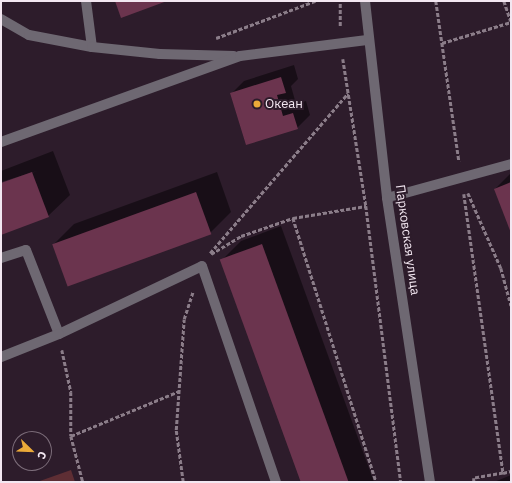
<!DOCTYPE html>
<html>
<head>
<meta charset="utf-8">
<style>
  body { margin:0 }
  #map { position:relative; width:512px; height:483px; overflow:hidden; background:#2d1c2b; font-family:"IBM Plex Sans",sans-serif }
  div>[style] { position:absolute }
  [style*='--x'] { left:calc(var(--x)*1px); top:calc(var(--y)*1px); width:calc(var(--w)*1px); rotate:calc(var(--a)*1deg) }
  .green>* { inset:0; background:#5e2e34 }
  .shadow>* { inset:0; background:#0007 }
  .building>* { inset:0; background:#6b344e; transform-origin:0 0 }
  .path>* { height:2.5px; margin-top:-1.25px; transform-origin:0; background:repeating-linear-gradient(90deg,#8b7d89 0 4px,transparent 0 6px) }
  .service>* { height:10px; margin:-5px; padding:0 5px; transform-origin:5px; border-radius:5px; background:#6e6872 }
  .minor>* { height:10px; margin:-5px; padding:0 5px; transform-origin:5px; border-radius:5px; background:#6e6872 }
  .dots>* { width:11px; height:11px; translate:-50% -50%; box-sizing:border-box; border:2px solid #2d1c2b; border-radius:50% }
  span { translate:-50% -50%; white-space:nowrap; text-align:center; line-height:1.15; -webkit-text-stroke:4px #2d1c2b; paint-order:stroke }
  .poi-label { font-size:13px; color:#f3e7f1 }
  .left { translate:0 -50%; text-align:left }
  .street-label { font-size:13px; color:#f3e7f1 }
  .frame { position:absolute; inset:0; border:2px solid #f3e7f1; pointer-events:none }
  .north { position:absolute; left:12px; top:431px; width:40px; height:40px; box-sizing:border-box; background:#2d1c2b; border:1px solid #7c6d7a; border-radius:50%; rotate:113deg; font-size:11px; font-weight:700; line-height:16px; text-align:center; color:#f3e7f1 }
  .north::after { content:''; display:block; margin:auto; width:14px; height:18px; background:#ebaa39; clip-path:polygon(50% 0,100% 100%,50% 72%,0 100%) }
</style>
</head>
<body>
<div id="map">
  <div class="green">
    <i style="clip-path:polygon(71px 470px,75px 482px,37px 482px)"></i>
  </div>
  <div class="shadow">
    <i style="clip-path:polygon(294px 65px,298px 79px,291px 86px,296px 104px,306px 101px,310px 115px,297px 128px,231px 94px,244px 81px)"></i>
    <i style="clip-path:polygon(53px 151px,70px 195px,48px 216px,1px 234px,1px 185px,37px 171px,1px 182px,1px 171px)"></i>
    <i style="clip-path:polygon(217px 172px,231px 212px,210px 233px,53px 245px,74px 224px)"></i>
    <i style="clip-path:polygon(511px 173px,511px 230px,495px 189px)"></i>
    <i style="clip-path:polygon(281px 226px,374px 482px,302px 482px,222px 260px,241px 241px)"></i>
    <i style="clip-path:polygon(511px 475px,511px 482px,494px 482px)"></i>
  </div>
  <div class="building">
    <i style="clip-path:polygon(115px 1px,167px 1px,121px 18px)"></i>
    <i style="clip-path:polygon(281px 77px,286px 93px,277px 95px,283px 116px,293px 113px,298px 129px,246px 145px,230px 93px)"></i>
    <i style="clip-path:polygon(32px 172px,49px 217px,1px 235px,1px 183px)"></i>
    <i style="clip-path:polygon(511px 182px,511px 233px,494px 189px)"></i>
    <i style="left:196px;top:192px;width:45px;height:153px;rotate:70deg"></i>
    <i style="left:262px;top:244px;width:253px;height:45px;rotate:70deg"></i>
  </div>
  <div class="path">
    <i style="--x:436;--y:1;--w:162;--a:81.8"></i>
    <i style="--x:504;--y:1;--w:21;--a:71"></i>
    <i style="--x:340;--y:26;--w:25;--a:-90"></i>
    <i style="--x:216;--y:38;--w:106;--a:-20.5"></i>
    <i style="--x:442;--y:43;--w:72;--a:-16.9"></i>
    <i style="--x:343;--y:59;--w:149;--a:81.1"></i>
    <i style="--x:366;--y:206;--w:278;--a:82.8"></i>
    <i style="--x:468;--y:193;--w:82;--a:66.3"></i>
    <i style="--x:501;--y:268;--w:39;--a:75"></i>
    <i style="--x:464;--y:194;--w:282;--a:82"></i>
    <i style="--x:503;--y:473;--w:29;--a:170"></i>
    <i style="--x:474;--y:478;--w:4;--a:90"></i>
    <i style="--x:293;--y:218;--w:277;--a:72.5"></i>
    <i style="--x:210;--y:253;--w:211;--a:-49.2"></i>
    <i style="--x:211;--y:254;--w:35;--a:-31"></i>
    <i style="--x:241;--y:236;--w:55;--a:-19.1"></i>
    <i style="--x:293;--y:218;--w:74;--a:-9.3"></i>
    <i style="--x:62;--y:350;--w:43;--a:77.9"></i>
    <i style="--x:71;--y:392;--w:44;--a:90"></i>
    <i style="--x:71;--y:436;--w:48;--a:75.4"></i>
    <i style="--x:71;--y:436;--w:117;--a:-22.6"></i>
    <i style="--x:503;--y:473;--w:8;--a:-14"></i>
    <i style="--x:183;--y:482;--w:52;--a:-97.7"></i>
    <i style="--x:176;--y:430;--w:111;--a:-85.9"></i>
    <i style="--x:184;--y:319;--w:28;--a:-72"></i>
  </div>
  <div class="service">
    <i style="--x:86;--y:1;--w:46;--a:82.6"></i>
    <i style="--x:1;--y:19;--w:32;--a:30"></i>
    <i style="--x:29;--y:35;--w:64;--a:10.8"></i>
    <i style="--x:92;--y:47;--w:68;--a:5.9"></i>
    <i style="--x:160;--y:54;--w:74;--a:1.5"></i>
    <i style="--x:1;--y:142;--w:254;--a:-19.8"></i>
    <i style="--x:240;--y:56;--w:128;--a:-7.2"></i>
    <i style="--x:387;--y:198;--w:129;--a:-15.3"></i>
    <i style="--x:1;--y:258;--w:26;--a:-18"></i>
    <i style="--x:26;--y:250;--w:90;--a:68.6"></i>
    <i style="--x:59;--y:334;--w:158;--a:-25.4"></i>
    <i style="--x:202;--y:266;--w:228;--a:71.1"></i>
    <i style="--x:1;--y:357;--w:62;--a:-21.6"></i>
  </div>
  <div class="minor">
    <i style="--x:365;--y:1;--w:198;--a:83.6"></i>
    <i style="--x:387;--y:198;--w:287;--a:81.4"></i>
  </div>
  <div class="dots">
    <i style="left:257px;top:104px;background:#ebaa39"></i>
  </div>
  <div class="poi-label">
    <span class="left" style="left:265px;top:104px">Океан</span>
  </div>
  <div class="street-label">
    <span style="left:407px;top:240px;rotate:82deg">Парковская улица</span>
  </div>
  <div class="frame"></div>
  <div class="north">С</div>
</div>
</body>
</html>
